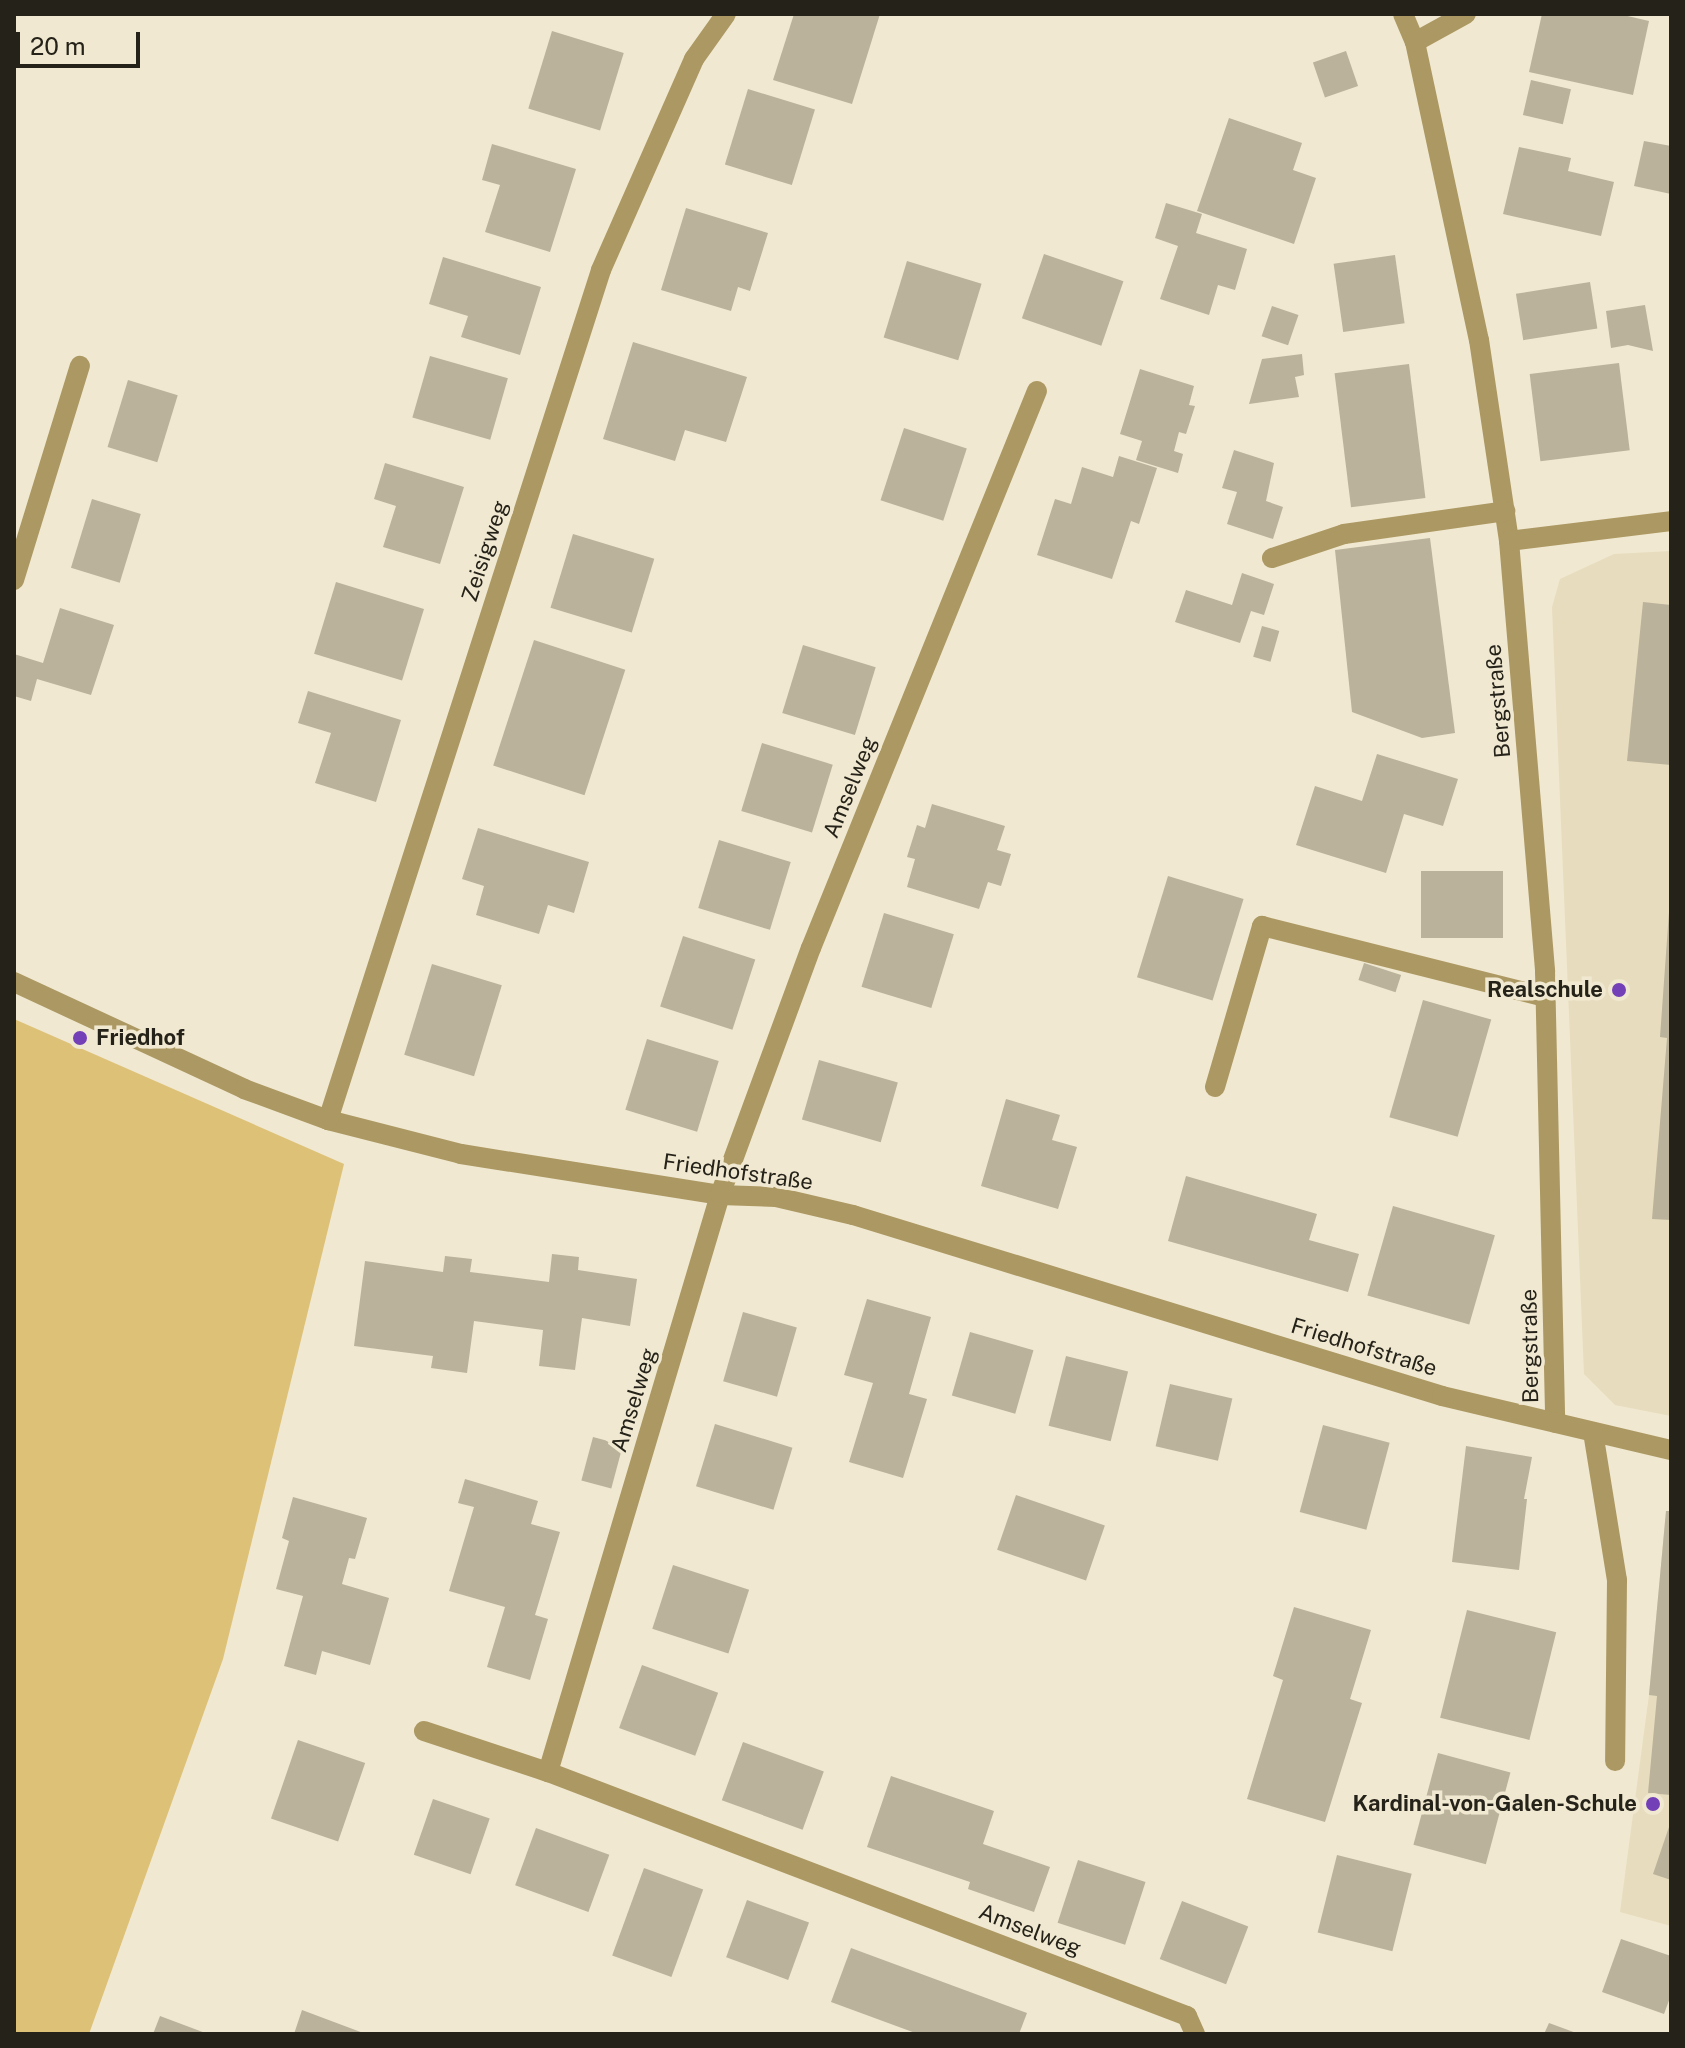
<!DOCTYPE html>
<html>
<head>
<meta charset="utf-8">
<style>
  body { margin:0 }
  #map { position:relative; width:1685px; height:2048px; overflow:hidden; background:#f0e8d0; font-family:"Public Sans",sans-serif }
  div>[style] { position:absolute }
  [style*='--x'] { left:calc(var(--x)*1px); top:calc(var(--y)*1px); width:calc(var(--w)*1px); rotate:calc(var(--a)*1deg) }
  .built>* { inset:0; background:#e7dcbe }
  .green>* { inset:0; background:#ddc176 }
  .building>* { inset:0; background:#bab29b; transform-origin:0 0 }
  .minor>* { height:20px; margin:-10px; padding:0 10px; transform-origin:10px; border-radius:10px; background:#ac9862 }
  .dots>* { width:22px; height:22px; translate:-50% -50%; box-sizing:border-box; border:4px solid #f0e8d0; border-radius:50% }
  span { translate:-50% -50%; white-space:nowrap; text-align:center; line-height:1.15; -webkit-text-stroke:7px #f0e8d0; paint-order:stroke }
  .street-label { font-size:22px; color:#252219 }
  .poi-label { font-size:22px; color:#252219; font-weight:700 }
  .right { translate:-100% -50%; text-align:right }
  .left { translate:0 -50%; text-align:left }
  .frame { position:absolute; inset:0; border:16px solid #252219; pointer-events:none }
  .scale { position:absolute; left:16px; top:32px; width:124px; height:36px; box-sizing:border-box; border:4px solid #252219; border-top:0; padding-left:10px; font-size:24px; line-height:28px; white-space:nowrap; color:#252219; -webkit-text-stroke:6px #f0e8d0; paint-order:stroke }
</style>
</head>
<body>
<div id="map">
  <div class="built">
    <i style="clip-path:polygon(1671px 551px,1671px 1416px,1615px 1405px,1584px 1374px,1552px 607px,1560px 579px,1614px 554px)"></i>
    <i style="clip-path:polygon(1666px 1511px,1671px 1511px,1671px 1926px,1620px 1912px,1649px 1695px)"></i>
  </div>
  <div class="green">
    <i style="clip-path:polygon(14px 1019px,344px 1164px,223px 1659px,89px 2034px,14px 2034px)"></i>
  </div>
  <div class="building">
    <i style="clip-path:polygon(794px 14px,880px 14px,852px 104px,773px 80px)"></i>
    <i style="clip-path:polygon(1542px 14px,1619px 14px,1649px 21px,1633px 95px,1529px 72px)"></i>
    <i style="left:552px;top:31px;width:75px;height:81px;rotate:17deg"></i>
    <i style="left:1346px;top:51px;width:37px;height:35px;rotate:71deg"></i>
    <i style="left:1531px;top:80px;width:41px;height:36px;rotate:13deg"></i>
    <i style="left:748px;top:89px;width:70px;height:79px;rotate:17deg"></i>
    <i style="clip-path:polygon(1229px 118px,1302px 143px,1293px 170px,1316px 178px,1294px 244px,1197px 211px)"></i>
    <i style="clip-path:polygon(1644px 141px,1671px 146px,1671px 194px,1634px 186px)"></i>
    <i style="clip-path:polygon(492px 144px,576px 169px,550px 252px,485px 232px,500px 185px,482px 180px)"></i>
    <i style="clip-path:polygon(1519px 147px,1571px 158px,1568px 171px,1614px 182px,1601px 236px,1503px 214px)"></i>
    <i style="clip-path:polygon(1166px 203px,1202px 214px,1196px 233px,1247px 249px,1235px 290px,1218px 285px,1209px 315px,1160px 299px,1178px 246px,1155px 238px)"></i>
    <i style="clip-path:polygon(686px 208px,768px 233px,750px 291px,738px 287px,731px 311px,661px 290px)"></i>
    <i style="left:1044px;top:254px;width:84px;height:68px;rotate:19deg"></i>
    <i style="left:1395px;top:255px;width:69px;height:62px;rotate:82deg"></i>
    <i style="clip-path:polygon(443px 257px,541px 287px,520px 355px,461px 337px,468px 316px,429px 304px)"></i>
    <i style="left:907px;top:261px;width:78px;height:80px;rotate:17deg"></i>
    <i style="left:1590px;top:282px;width:47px;height:75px;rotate:81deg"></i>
    <i style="clip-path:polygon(1645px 305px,1653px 351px,1628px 345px,1611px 348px,1606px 311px)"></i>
    <i style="left:1272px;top:306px;width:28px;height:32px;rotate:19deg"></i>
    <i style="clip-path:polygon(633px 342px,747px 377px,726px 442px,685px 430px,675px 461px,603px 439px)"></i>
    <i style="clip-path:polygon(1302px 354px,1304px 375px,1295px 377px,1299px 397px,1249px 404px,1262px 359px)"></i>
    <i style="left:430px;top:356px;width:81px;height:64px;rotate:16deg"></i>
    <i style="left:1619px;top:363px;width:88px;height:90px;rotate:83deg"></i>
    <i style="left:1409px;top:364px;width:135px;height:75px;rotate:83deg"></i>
    <i style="clip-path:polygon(1140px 369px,1194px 386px,1189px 405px,1195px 406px,1186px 434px,1179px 432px,1174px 451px,1183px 454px,1178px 473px,1136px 460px,1142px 441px,1120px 434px)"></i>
    <i style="left:128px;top:380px;width:52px;height:70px;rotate:17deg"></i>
    <i style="left:904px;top:428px;width:66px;height:76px;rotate:18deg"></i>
    <i style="clip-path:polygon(1234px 450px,1274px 463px,1266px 501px,1283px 507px,1273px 539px,1227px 524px,1237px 492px,1222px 488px)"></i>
    <i style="clip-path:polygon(1119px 456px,1157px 468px,1139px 524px,1131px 521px,1112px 579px,1037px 555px,1055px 499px,1071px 504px,1082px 467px,1113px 477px)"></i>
    <i style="clip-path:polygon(385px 463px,464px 487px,440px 564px,383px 547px,396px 506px,374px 499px)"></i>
    <i style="left:92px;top:499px;width:51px;height:72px;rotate:17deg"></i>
    <i style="left:573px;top:534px;width:85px;height:77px;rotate:17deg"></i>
    <i style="clip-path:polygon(1430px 538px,1455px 733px,1422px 738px,1352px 712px,1335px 550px)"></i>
    <i style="clip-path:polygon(1242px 573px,1274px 584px,1264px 615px,1251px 611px,1240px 643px,1175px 622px,1186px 590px,1232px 605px)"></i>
    <i style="left:336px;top:582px;width:92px;height:75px;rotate:17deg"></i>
    <i style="clip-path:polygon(1643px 602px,1671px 605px,1671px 765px,1627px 761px)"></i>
    <i style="clip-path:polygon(60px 608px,114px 625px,91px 695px,37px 679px,31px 701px,14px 696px,14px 654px,43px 663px)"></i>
    <i style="left:1262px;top:626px;width:18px;height:32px;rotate:16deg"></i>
    <i style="left:534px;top:640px;width:96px;height:132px;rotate:18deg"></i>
    <i style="left:803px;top:645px;width:76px;height:71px;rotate:17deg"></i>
    <i style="clip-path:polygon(308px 691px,401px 720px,376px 802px,315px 783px,331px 733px,298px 723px)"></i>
    <i style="left:762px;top:743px;width:74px;height:71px;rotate:17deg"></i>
    <i style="clip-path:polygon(1377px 754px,1458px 779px,1443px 826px,1404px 814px,1386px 873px,1296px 845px,1315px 786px,1362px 801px)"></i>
    <i style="clip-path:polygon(932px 804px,1005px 826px,997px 850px,1011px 854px,1001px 886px,988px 882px,979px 909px,907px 887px,915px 859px,907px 857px,917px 825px,925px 828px)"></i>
    <i style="clip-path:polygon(478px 828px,589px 862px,574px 913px,548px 905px,539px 934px,476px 915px,484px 886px,462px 879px)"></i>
    <i style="left:719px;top:840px;width:75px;height:71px;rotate:17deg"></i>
    <i style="left:1421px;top:871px;width:82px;height:67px"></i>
    <i style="left:1168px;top:876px;width:79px;height:106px;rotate:17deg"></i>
    <i style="clip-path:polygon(1669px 912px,1671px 912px,1671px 1220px,1652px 1219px,1667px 1038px,1660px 1037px)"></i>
    <i style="left:884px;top:913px;width:73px;height:77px;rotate:17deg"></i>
    <i style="left:683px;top:936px;width:76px;height:74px;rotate:18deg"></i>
    <i style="left:1364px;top:963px;width:39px;height:18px;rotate:18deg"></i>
    <i style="left:432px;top:964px;width:73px;height:95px;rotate:17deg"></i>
    <i style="left:1423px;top:1000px;width:71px;height:122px;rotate:16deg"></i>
    <i style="left:647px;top:1039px;width:75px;height:74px;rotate:17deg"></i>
    <i style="left:819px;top:1060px;width:82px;height:62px;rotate:16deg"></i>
    <i style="clip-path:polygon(1006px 1099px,1060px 1115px,1052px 1140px,1077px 1147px,1058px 1209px,981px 1186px)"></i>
    <i style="clip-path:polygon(1186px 1176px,1317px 1214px,1309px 1240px,1359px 1254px,1348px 1292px,1168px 1241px)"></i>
    <i style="left:1393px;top:1206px;width:106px;height:93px;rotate:16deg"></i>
    <i style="clip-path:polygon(552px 1254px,579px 1257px,578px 1270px,637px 1279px,630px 1326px,582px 1318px,575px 1370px,539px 1366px,543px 1330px,474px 1321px,467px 1373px,431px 1368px,433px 1356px,354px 1346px,365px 1261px,443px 1272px,445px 1256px,472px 1259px,470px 1272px,549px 1282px)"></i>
    <i style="clip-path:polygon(867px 1299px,931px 1317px,909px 1394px,927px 1399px,903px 1478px,849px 1462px,873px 1383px,844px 1375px)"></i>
    <i style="left:743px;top:1312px;width:56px;height:72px;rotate:16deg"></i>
    <i style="left:970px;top:1332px;width:66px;height:66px;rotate:16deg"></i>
    <i style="left:1066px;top:1356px;width:64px;height:72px;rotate:14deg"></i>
    <i style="left:1170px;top:1384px;width:64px;height:64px;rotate:13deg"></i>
    <i style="left:715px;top:1424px;width:81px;height:65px;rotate:17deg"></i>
    <i style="left:1323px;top:1425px;width:69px;height:90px;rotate:15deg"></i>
    <i style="left:593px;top:1437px;width:31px;height:45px;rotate:15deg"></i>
    <i style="clip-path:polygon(1466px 1446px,1532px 1457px,1524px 1499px,1527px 1499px,1519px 1570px,1452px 1562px)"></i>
    <i style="clip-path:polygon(465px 1479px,538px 1501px,531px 1524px,560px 1532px,535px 1615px,548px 1619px,530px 1680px,487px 1667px,505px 1607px,449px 1591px,474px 1507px,458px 1503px)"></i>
    <i style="left:1016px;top:1495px;width:94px;height:58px;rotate:19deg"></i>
    <i style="clip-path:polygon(293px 1497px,367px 1518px,355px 1559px,349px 1558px,342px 1584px,389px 1598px,370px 1665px,322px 1651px,316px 1675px,284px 1666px,303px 1596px,276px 1589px,289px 1541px,282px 1538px)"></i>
    <i style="clip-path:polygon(1666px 1511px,1671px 1511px,1671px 1795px,1648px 1793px,1657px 1696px,1649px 1695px)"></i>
    <i style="left:673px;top:1565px;width:80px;height:67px;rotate:18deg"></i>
    <i style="clip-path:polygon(1294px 1607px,1371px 1630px,1350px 1699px,1362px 1703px,1325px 1822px,1247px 1799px,1283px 1680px,1273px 1676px)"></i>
    <i style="left:1467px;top:1610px;width:92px;height:111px;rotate:14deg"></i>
    <i style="left:642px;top:1665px;width:81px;height:67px;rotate:20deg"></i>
    <i style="left:298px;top:1740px;width:71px;height:83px;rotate:19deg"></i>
    <i style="left:743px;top:1742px;width:86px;height:62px;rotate:20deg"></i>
    <i style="left:1438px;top:1753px;width:75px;height:95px;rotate:15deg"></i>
    <i style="clip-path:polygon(891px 1776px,994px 1811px,983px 1844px,1050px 1867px,1034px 1912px,968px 1889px,970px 1882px,867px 1847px)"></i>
    <i style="left:433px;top:1799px;width:60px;height:59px;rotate:19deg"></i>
    <i style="clip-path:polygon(1670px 1824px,1671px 1824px,1671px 1880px,1653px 1874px)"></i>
    <i style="left:536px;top:1828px;width:78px;height:61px;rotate:20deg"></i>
    <i style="left:1337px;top:1855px;width:77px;height:80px;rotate:14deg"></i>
    <i style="left:1078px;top:1860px;width:71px;height:66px;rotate:18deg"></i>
    <i style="left:644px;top:1868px;width:63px;height:93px;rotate:20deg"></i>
    <i style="left:747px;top:1900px;width:66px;height:61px;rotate:20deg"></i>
    <i style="left:1182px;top:1901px;width:71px;height:62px;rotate:21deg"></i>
    <i style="clip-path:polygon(1621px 1939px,1671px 1956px,1671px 1995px,1664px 2014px,1602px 1992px)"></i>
    <i style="clip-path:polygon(851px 1948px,1027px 2013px,1019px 2034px,918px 2034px,831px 2002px)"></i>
    <i style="clip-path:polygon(302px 2010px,366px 2034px,294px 2034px)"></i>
    <i style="clip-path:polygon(160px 2016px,208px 2034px,153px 2034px)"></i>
    <i style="clip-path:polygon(1549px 2023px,1579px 2034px,1544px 2034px)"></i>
  </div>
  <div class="minor">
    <i style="--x:1403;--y:14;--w:30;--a:67"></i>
    <i style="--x:1415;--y:42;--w:305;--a:77.9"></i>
    <i style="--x:1479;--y:340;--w:203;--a:81.5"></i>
    <i style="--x:1509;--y:541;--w:432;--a:85.2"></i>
    <i style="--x:1545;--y:971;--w:452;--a:88.7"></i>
    <i style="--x:1415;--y:42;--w:58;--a:-28.8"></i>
    <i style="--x:1509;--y:541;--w:163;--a:-7"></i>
    <i style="--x:1272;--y:558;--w:76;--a:-18.4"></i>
    <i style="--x:1344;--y:534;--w:163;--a:-8.1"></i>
    <i style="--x:14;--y:580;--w:224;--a:-72.9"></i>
    <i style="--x:14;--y:982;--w:254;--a:24.9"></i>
    <i style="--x:244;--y:1089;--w:90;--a:20.3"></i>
    <i style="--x:328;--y:1120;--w:137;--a:14.3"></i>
    <i style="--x:461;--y:1154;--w:262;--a:9"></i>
    <i style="--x:720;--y:1195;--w:56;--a:2"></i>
    <i style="--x:776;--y:1197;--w:79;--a:13.2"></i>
    <i style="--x:853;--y:1215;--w:616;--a:17.08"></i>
    <i style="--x:1442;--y:1396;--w:235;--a:13.3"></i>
    <i style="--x:1215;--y:1087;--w:168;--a:-73.7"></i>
    <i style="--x:1262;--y:926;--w:292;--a:14.1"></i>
    <i style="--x:328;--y:1120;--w:893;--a:-72.19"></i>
    <i style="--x:601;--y:270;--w:231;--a:-66.2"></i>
    <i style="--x:694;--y:59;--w:55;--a:-54.6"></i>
    <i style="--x:1593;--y:1432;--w:150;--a:80.8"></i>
    <i style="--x:1617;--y:1580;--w:181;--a:90.6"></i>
    <i style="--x:424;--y:1731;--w:131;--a:18.3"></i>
    <i style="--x:548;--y:1772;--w:684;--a:20.9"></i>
    <i style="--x:1187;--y:2016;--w:20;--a:66"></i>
    <i style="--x:548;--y:1772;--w:602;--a:-73.4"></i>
    <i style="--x:720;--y:1195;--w:263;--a:-69.8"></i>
    <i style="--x:811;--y:948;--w:601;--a:-67.92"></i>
  </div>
  <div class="dots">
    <i style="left:1619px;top:990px;background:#7440b7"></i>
    <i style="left:80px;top:1038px;background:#7440b7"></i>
    <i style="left:1653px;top:1804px;background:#7440b7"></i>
  </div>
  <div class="street-label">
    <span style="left:485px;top:551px;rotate:-72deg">Zeisigweg</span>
    <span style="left:1498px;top:701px;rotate:-95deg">Bergstraße</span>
    <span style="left:850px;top:787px;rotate:-68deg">Amselweg</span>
    <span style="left:738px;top:1172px;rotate:8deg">Friedhofstraße</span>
    <span style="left:1530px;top:1346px;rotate:-91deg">Bergstraße</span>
    <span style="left:1364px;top:1347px;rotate:17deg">Friedhofstraße</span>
    <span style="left:634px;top:1400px;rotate:-73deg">Amselweg</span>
    <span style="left:1030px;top:1930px;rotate:21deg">Amselweg</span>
  </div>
  <div class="poi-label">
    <span class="right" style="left:1603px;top:990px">Realschule</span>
    <span class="left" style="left:96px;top:1038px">Friedhof</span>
    <span class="right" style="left:1637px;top:1804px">Kardinal-von-Galen-Schule</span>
  </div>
  <div class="frame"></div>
  <div class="scale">20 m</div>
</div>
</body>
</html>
